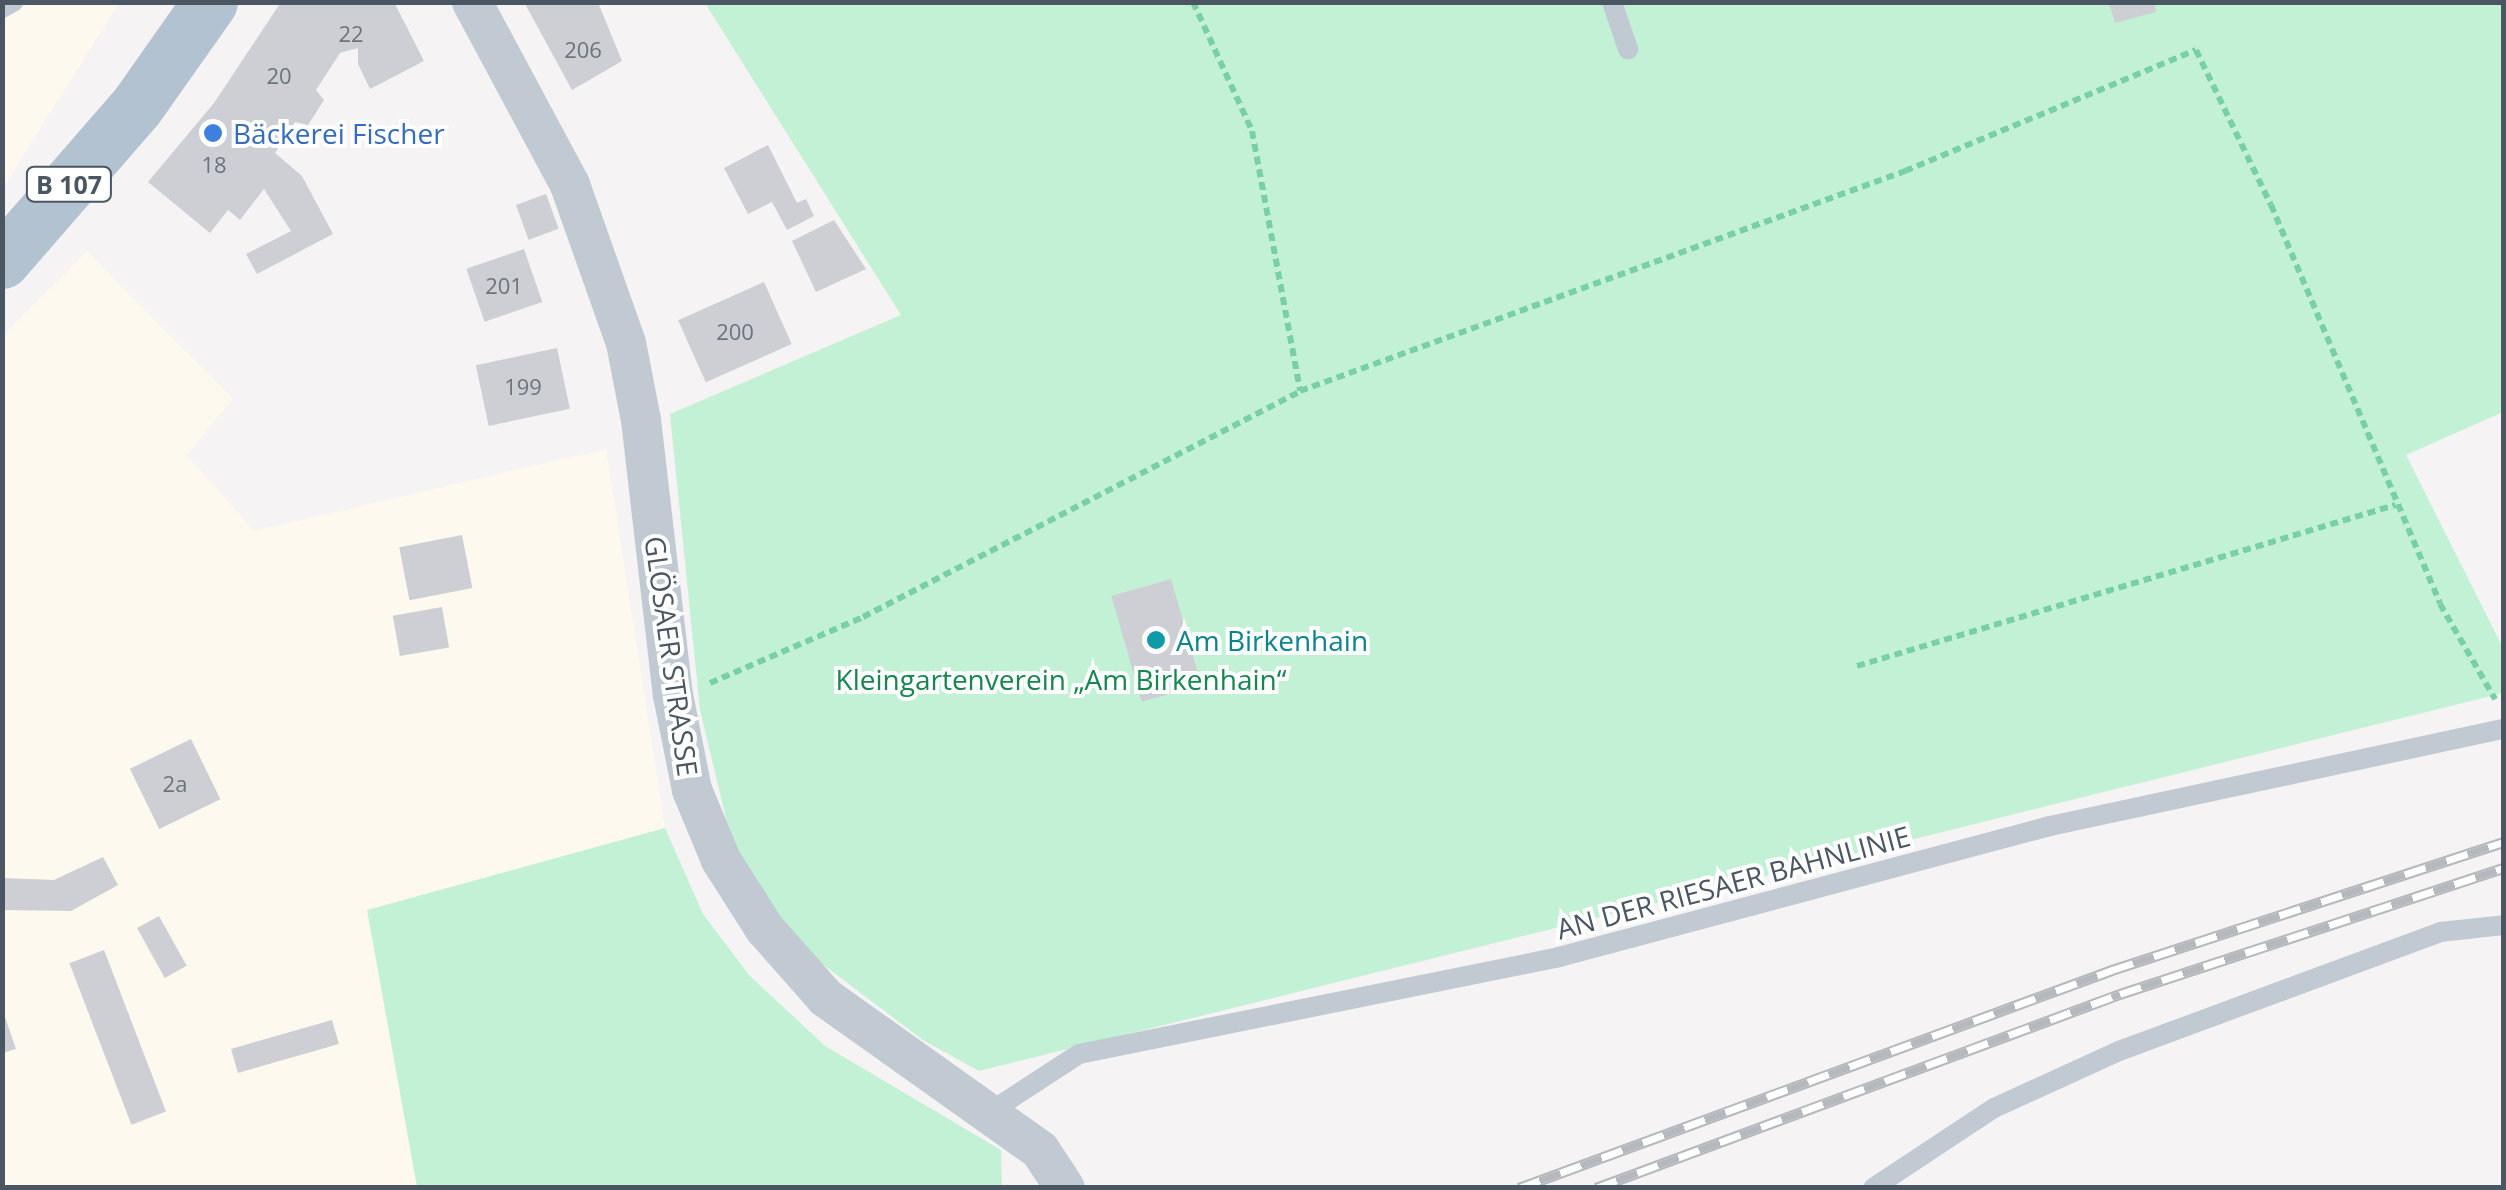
<!DOCTYPE html>
<html>
<head>
<meta charset="utf-8">
<style>
  body { margin:0 }
  #map { position:relative; width:2506px; height:1190px; overflow:hidden; background:#f5f3f3; font-family:"Open Sans",sans-serif }
  div>[style] { position:absolute }
  [style*='--x'] { left:calc(var(--x)*1px); top:calc(var(--y)*1px); width:calc(var(--w)*1px); rotate:calc(var(--a)*1deg) }
  .commercial>* { inset:0; background:#fdf9ef }
  .green>* { inset:0; background:#c3f1d5 }
  .building>* { inset:0; background:#cdcfd5; transform-origin:0 0 }
  .path>* { height:6px; margin-top:-3px; transform-origin:0; background:repeating-linear-gradient(90deg,#7ad0a6 0 8px,transparent 0 13px) }
  .service>* { height:20px; margin:-10px; padding:0 10px; transform-origin:10px; border-radius:10px; background:#c1cad2 }
  .minor>* { height:40px; margin:-20px; padding:0 20px; transform-origin:20px; border-radius:20px; background:#c1cad2 }
  .primary>* { height:55px; margin:-27.5px; padding:0 27.5px; transform-origin:27.5px; border-radius:27.5px; background:#b3c2d1 }
  .rail>* { height:11px; margin-top:-5.5px; transform-origin:0; background:repeating-linear-gradient(90deg,#fff 0 22px,#b5b8bd 0 44px); box-sizing:border-box; border-block:2px solid #b5b8bd }
  .dots>* { width:28px; height:28px; translate:-50% -50%; box-sizing:border-box; border:5px solid #fff; border-radius:50% }
  span { translate:-50% -50%; white-space:nowrap; text-align:center; line-height:1.15; -webkit-text-stroke:8px #fff; paint-order:stroke }
  .number-label { font-size:22px; color:#6b747e }
  .number-label span { -webkit-text-stroke-width:0 }
  .shield-label span { padding:2px 8px; background:#fff; border:2px solid; border-radius:8px; -webkit-text-stroke-width:0 }
  .shield-label { font-size:25px; color:#4a5661; font-weight:700 }
  .shop-label { font-size:28px; color:#366cbe }
  .left { translate:0 -50%; text-align:left }
  .culture-label { font-size:28px; color:#0d838f }
  .street-label { font-size:28px; color:#4a5661 }
  .park-label { font-size:28px; color:#17864f }
  .frame { position:absolute; inset:0; border:5px solid #4a5661; pointer-events:none }
</style>
</head>
<body>
<div id="map">
  <div class="commercial">
    <i style="clip-path:polygon(3px 3px,119px 3px,3px 188px)"></i>
    <i style="clip-path:polygon(87px 251px,233px 399px,187px 455px,254px 531px,606px 449px,665px 828px,368px 910px,417px 1187px,3px 1188px,3px 336px)"></i>
  </div>
  <div class="green">
    <i style="clip-path:polygon(705px 3px,2503px 3px,2503px 412px,2406px 455px,2503px 648px,2503px 693px,979px 1071px,923px 1040px,789px 939px,734px 852px,700px 710px,670px 414px,901px 315px)"></i>
    <i style="clip-path:polygon(665px 828px,703px 914px,749px 975px,825px 1046px,1001px 1150px,1002px 1187px,417px 1187px,367px 910px)"></i>
  </div>
  <div class="building">
    <i style="clip-path:polygon(281px 2px,394px 2px,424px 61px,370px 89px,358px 64px,358px 48px,340px 53px,316px 90px,324px 100px,308px 125px,295px 122px,275px 153px,302px 176px,333px 234px,257px 274px,246px 254px,291px 231px,264px 189px,240px 220px,228px 210px,210px 233px,148px 182px,214px 103px)"></i>
    <i style="clip-path:polygon(524px 2px,599px 5px,622px 61px,572px 90px)"></i>
    <i style="clip-path:polygon(2109px 2px,2154px 2px,2156px 12px,2115px 23px)"></i>
    <i style="clip-path:polygon(768px 145px,797px 203px,806px 199px,814px 216px,787px 230px,772px 202px,748px 214px,724px 168px)"></i>
    <i style="left:546px;top:194px;width:37px;height:32px;rotate:70deg"></i>
    <i style="clip-path:polygon(834px 220px,866px 269px,816px 292px,792px 241px)"></i>
    <i style="left:524px;top:249px;width:56px;height:61px;rotate:71deg"></i>
    <i style="left:764px;top:282px;width:68px;height:94px;rotate:66deg"></i>
    <i style="left:557px;top:348px;width:62px;height:83px;rotate:78deg"></i>
    <i style="left:462px;top:535px;width:54px;height:64px;rotate:79deg"></i>
    <i style="left:1171px;top:579px;width:110px;height:62px;rotate:74deg"></i>
    <i style="left:442px;top:607px;width:41px;height:50px;rotate:80deg"></i>
    <i style="left:191px;top:739px;width:67px;height:68px;rotate:64deg"></i>
    <i style="clip-path:polygon(103px 857px,118px 885px,71px 911px,2px 910px,2px 878px,54px 880px)"></i>
    <i style="left:159px;top:916px;width:57px;height:25px;rotate:61deg"></i>
    <i style="left:104px;top:950px;width:173px;height:37px;rotate:69deg"></i>
    <i style="clip-path:polygon(2px 1008px,16px 1049px,2px 1053px)"></i>
    <i style="left:332px;top:1020px;width:25px;height:105px;rotate:74deg"></i>
  </div>
  <div class="path">
    <i style="--x:1193;--y:2;--w:142;--a:65.4"></i>
    <i style="--x:1252;--y:131;--w:264;--a:79.5"></i>
    <i style="--x:1300;--y:391;--w:644;--a:-19.98"></i>
    <i style="--x:1905;--y:171;--w:315;--a:-22.6"></i>
    <i style="--x:2196;--y:50;--w:172;--a:64.2"></i>
    <i style="--x:2271;--y:205;--w:433;--a:67"></i>
    <i style="--x:2440;--y:604;--w:110;--a:59.9"></i>
    <i style="--x:1857;--y:666;--w:562;--a:-16.66"></i>
    <i style="--x:710;--y:683;--w:167;--a:-23.3"></i>
    <i style="--x:863;--y:617;--w:492;--a:-27.3"></i>
  </div>
  <div class="service">
    <i style="--x:1612;--y:2;--w:50;--a:71.2"></i>
    <i style="--x:2;--y:8;--w:13;--a:-29"></i>
    <i style="--x:990;--y:1112;--w:106;--a:-33.1"></i>
    <i style="--x:1079;--y:1054;--w:490;--a:-11.4"></i>
    <i style="--x:1559;--y:957;--w:508;--a:-14.94"></i>
    <i style="--x:2050;--y:826;--w:464;--a:-12.1"></i>
    <i style="--x:1873;--y:1188;--w:145;--a:-33.5"></i>
    <i style="--x:1994;--y:1108;--w:137;--a:-24.5"></i>
    <i style="--x:2119;--y:1051;--w:342;--a:-20.3"></i>
    <i style="--x:2440;--y:932;--w:64;--a:-6.2"></i>
  </div>
  <div class="minor">
    <i style="--x:472;--y:2;--w:208;--a:61.8"></i>
    <i style="--x:570;--y:185;--w:168;--a:70.5"></i>
    <i style="--x:626;--y:343;--w:78;--a:79"></i>
    <i style="--x:641;--y:420;--w:277;--a:83.4"></i>
    <i style="--x:673;--y:695;--w:97;--a:78.7"></i>
    <i style="--x:692;--y:790;--w:76;--a:67.5"></i>
    <i style="--x:721;--y:860;--w:82;--a:57.5"></i>
    <i style="--x:765;--y:929;--w:92;--a:48.5"></i>
    <i style="--x:826;--y:998;--w:262;--a:35.4"></i>
    <i style="--x:1040;--y:1150;--w:45;--a:56.7"></i>
  </div>
  <div class="primary">
    <i style="--x:2;--y:261;--w:204;--a:-49"></i>
    <i style="--x:136;--y:107;--w:128;--a:-54.8"></i>
  </div>
  <div class="rail">
    <i style="--x:1519;--y:1188;--w:632;--a:-20.18"></i>
    <i style="--x:2112;--y:970;--w:412;--a:-18.1"></i>
    <i style="--x:1596;--y:1188;--w:559;--a:-20.32"></i>
    <i style="--x:2120;--y:994;--w:404;--a:-18.2"></i>
  </div>
  <div class="dots">
    <i style="left:213px;top:133px;background:#3f7fe0"></i>
    <i style="left:1156px;top:640px;background:#0f9aa8"></i>
  </div>
  <div class="number-label">
    <span style="left:351px;top:34px">22</span>
    <span style="left:583px;top:50px">206</span>
    <span style="left:279px;top:76px">20</span>
    <span style="left:214px;top:165px">18</span>
    <span style="left:504px;top:286px">201</span>
    <span style="left:735px;top:332px">200</span>
    <span style="left:523px;top:387px">199</span>
    <span style="left:175px;top:784px">2a</span>
  </div>
  <div class="shield-label">
    <span style="left:69px;top:184px">B 107</span>
  </div>
  <div class="shop-label">
    <span class="left" style="left:233px;top:133px">Bäckerei Fischer</span>
  </div>
  <div class="culture-label">
    <span class="left" style="left:1176px;top:640px">Am Birkenhain</span>
  </div>
  <div class="street-label">
    <span style="left:672px;top:656px;rotate:82deg">GLÖSAER STRASSE</span>
    <span style="left:1733px;top:882px;rotate:-15deg">AN DER RIESAER BAHNLINIE</span>
  </div>
  <div class="park-label">
    <span style="left:1061px;top:679px">Kleingartenverein „Am Birkenhain“</span>
  </div>
  <div class="frame"></div>
</div>
</body>
</html>
